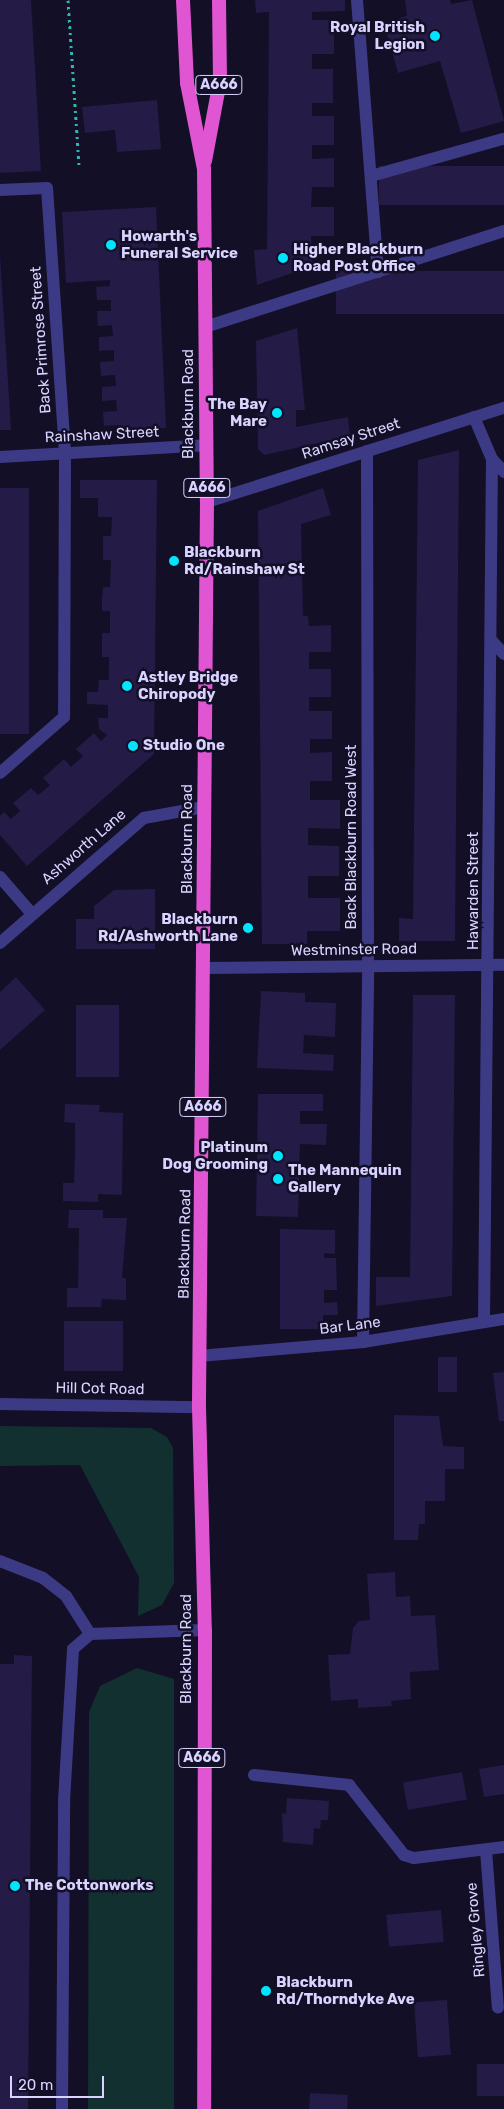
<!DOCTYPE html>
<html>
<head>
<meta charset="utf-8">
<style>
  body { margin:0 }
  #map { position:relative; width:504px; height:2109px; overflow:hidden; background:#130f26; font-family:Rubik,sans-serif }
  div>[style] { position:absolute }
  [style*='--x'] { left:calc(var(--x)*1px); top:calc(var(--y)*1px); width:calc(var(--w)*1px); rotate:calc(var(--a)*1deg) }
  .green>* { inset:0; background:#12302f }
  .building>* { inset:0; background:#241b47; transform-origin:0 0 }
  .path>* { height:3px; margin-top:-1.5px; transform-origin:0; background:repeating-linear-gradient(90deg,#2fb8b0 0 2.5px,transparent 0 6.5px) }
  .service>* { height:12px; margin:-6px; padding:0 6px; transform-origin:6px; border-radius:6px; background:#3d3a85 }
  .minor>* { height:12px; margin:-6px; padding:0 6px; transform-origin:6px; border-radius:6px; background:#3d3a85 }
  .trunk>* { height:14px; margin:-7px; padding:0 7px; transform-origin:7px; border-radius:7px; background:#e055d1 }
  .dots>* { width:14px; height:14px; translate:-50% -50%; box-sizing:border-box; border:2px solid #130f26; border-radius:50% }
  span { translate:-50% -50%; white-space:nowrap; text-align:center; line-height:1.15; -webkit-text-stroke:5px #130f26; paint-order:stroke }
  .shield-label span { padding:1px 4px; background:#130f26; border:1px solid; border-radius:4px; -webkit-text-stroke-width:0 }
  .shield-label { font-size:14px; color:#d9d4ff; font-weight:700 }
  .poi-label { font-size:15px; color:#d9d4ff; font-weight:700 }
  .right { translate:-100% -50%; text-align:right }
  .left { translate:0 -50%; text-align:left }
  .street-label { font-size:15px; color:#d9d4ff }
  .scale { position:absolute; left:10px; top:2076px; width:94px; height:22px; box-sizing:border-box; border:2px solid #d9d4ff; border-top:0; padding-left:6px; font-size:15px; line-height:18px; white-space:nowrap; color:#d9d4ff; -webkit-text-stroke:4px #130f26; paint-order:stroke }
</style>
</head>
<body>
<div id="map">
  <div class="green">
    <i style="clip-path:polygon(0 1426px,151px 1428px,167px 1437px,173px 1448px,174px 1583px,162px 1605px,138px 1616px,139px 1577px,80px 1465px,0 1466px)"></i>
    <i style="clip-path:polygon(137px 1668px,174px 1679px,174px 2109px,88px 2109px,89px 1712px,100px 1686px)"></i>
  </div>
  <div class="building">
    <i style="clip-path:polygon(0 0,31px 0,41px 171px,0 173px)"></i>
    <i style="clip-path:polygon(255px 0,345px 0,345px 11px,312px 12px,312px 20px,334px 20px,334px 54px,312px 54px,312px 69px,333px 69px,333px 103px,312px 103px,312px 116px,334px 116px,334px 145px,312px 145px,312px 159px,334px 158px,334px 187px,312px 187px,311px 207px,334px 207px,334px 236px,311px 236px,313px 266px,257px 285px,254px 250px,267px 249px,269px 12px,256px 13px)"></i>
    <i style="clip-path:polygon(405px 0,450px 0,451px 4px,472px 0,504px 121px,461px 133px,440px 61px,398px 73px,384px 23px,407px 16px)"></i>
    <i style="clip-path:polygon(157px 100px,161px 149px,117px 152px,115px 130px,85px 133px,82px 107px)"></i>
    <i style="left:504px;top:166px;width:39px;height:125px;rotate:90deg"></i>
    <i style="clip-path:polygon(156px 207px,166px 428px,118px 431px,118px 425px,104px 426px,103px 412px,117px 411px,116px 400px,102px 401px,102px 387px,116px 386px,115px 375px,101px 376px,100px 362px,114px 361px,114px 350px,99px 351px,99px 337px,113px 336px,112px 325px,98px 326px,97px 311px,111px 311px,111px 300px,97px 300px,96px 287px,110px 286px,110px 280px,66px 283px,62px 212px)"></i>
    <i style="clip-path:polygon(0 255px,11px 430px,0 430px)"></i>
    <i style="left:504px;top:271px;width:43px;height:168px;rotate:90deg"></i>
    <i style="clip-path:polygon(297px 328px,305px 410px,296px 410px,296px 427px,348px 417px,350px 436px,264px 455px,258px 449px,256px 341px)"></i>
    <i style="clip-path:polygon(459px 450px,455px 941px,399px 941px,399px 918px,413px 919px,418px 460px)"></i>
    <i style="clip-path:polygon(80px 480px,157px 480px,154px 754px,27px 866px,0 835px,0 816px,4px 812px,11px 819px,20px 811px,13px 803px,31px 788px,38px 795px,42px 792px,50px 785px,43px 778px,64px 759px,71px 767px,83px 756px,76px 749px,94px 733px,101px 741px,107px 735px,99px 729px,98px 718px,108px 718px,108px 705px,87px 704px,87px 692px,98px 692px,99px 680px,109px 680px,109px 657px,102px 657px,102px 633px,110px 633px,110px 611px,102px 611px,102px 598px,103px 587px,110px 587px,111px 560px,103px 560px,103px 536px,111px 536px,112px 517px,98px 517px,98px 498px,80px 498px)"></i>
    <i style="left:0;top:488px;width:29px;height:246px"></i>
    <i style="clip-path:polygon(323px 488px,331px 515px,301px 524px,303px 616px,308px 616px,309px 626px,331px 625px,331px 652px,309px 652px,309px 669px,331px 669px,331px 697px,309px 697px,309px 711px,332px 711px,332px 739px,310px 739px,310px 753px,332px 752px,332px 781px,310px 781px,310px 800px,340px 800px,340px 829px,308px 828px,308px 845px,339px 846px,339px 876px,308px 876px,308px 898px,340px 898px,340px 931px,307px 931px,307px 944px,262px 944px,258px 511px)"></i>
    <i style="clip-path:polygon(155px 889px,155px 949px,76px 949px,76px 919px,94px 919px,94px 906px,114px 890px)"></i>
    <i style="clip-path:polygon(16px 977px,45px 1010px,0 1050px,0 992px)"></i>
    <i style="clip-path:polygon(261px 991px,305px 993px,305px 1002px,336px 1003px,335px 1037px,304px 1035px,303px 1053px,334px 1055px,333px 1071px,257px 1068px)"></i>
    <i style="clip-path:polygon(413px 995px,455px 995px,452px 1296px,376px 1306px,376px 1277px,410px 1277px)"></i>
    <i style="left:76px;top:1005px;width:43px;height:72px"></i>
    <i style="clip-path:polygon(258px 1094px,323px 1094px,323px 1111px,300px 1111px,300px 1124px,327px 1124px,326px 1145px,300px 1144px,298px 1217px,256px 1216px)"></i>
    <i style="clip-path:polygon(65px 1104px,100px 1105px,99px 1112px,123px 1113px,122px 1195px,98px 1194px,98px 1202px,63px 1201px,63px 1183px,74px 1183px,75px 1153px,75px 1123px,64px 1122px)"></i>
    <i style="clip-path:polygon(69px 1210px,103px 1210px,103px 1218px,127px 1218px,122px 1278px,126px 1278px,126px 1300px,102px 1299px,101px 1307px,67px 1307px,67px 1288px,78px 1288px,79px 1228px,68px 1228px)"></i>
    <i style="clip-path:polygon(280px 1229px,335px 1230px,335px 1254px,324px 1253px,324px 1258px,336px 1258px,337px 1290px,324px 1290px,324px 1303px,337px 1302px,338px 1315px,323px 1315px,323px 1329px,280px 1329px)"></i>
    <i style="left:64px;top:1321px;width:59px;height:50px"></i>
    <i style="left:438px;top:1357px;width:19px;height:35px"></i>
    <i style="clip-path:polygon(504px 1372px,504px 1421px,499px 1421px,493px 1373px)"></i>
    <i style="clip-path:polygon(394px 1415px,439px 1416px,443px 1446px,464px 1447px,464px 1469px,445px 1469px,445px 1501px,425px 1501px,425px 1524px,419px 1524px,418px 1540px,394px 1540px)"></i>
    <i style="clip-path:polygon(395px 1572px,396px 1597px,410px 1596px,411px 1616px,435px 1615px,439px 1670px,410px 1672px,411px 1699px,391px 1701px,392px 1706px,358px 1708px,358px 1699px,331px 1701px,328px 1655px,350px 1654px,353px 1628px,359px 1621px,370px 1620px,367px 1574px)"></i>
    <i style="clip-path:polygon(14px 1655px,32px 1656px,28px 2109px,0 2109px,0 1664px,14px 1664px)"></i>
    <i style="clip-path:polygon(504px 1765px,504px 1794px,484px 1797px,479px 1769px)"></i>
    <i style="left:462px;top:1772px;width:28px;height:60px;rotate:80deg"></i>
    <i style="clip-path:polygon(287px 1798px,329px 1801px,328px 1820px,321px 1820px,320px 1829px,314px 1828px,313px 1845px,283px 1842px,282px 1813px,286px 1814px)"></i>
    <i style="left:441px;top:1910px;width:32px;height:55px;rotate:85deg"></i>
    <i style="left:447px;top:2000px;width:55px;height:33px;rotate:86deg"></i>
    <i style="left:504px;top:2064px;width:32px;height:27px;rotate:90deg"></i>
    <i style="left:310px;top:2093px;width:38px;height:16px;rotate:3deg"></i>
  </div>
  <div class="path">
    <i style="--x:68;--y:0;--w:165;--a:86.2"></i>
  </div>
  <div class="service">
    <i style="--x:357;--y:0;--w:273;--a:85.6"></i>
    <i style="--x:371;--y:176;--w:137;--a:-15.7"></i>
    <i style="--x:0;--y:190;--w:47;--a:-2.4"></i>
    <i style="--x:47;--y:188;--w:266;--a:86.1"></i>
    <i style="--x:65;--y:453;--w:264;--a:90.2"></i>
    <i style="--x:64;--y:717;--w:85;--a:138.8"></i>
    <i style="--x:491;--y:640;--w:19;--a:47"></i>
    <i style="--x:363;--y:1342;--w:377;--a:-89.2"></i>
    <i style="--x:368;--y:965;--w:514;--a:-90.11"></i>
    <i style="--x:0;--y:1561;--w:46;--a:21.6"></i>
    <i style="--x:43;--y:1578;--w:29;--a:38"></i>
    <i style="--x:66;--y:1596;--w:45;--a:57.7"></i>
    <i style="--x:62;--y:2109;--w:308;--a:-89.6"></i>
    <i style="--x:64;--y:1801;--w:152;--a:-86.6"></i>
    <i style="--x:73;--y:1649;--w:23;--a:-41"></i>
    <i style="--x:90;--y:1634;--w:115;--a:-2"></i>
  </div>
  <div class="minor">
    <i style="--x:205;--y:327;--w:314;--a:-17.8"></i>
    <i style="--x:474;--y:417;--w:46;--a:66.8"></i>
    <i style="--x:492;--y:459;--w:18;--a:47"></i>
    <i style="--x:0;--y:457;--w:206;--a:-3.3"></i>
    <i style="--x:207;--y:502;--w:312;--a:-17.6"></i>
    <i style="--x:0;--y:877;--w:49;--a:49.1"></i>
    <i style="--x:0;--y:943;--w:191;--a:-41"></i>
    <i style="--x:144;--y:818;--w:61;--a:-10.4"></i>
    <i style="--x:205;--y:968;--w:299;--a:-0.6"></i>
    <i style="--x:484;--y:1322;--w:863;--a:-89.47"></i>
    <i style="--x:199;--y:1356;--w:165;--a:-4.9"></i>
    <i style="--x:363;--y:1342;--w:143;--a:-9.3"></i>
    <i style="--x:0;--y:1404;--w:199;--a:0.9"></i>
    <i style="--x:254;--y:1775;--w:96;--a:6"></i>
    <i style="--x:349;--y:1785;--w:89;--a:51.8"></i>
    <i style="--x:404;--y:1855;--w:10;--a:17"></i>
    <i style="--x:414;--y:1858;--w:91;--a:-7"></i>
    <i style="--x:486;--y:1850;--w:158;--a:85.7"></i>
  </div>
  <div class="trunk">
    <i style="--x:183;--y:0;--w:83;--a:87.2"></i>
    <i style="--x:187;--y:83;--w:88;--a:78.8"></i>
    <i style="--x:204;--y:169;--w:333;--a:89.5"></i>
    <i style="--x:207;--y:502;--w:905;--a:90.51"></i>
    <i style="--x:199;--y:1407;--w:223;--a:88.5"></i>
    <i style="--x:205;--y:1630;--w:479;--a:90.1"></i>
    <i style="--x:205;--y:161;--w:81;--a:-79.4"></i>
    <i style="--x:220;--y:81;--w:81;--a:-90.7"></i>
  </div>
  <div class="dots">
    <i style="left:435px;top:36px;background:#00e5ff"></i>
    <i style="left:111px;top:245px;background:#00e5ff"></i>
    <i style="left:283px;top:258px;background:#00e5ff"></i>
    <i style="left:277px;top:413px;background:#00e5ff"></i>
    <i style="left:174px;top:561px;background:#00e5ff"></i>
    <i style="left:127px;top:686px;background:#00e5ff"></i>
    <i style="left:133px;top:746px;background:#00e5ff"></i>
    <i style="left:248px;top:928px;background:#00e5ff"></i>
    <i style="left:278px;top:1156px;background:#00e5ff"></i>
    <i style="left:278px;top:1179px;background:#00e5ff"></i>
    <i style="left:15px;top:1886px;background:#00e5ff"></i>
    <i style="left:266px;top:1991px;background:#00e5ff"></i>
  </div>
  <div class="shield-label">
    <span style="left:219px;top:85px">A666</span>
    <span style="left:207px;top:488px">A666</span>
    <span style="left:203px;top:1107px">A666</span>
    <span style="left:202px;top:1758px">A666</span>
  </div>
  <div class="poi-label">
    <span class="right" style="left:425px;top:36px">Royal British<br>Legion</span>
    <span class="left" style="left:121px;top:245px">Howarth's<br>Funeral Service</span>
    <span class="left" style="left:293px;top:258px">Higher Blackburn<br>Road Post Office</span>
    <span class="right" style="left:267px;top:413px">The Bay<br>Mare</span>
    <span class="left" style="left:184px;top:561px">Blackburn<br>Rd/Rainshaw St</span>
    <span class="left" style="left:138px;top:686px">Astley Bridge<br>Chiropody</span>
    <span class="left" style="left:143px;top:746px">Studio One</span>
    <span class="right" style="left:238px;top:928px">Blackburn<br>Rd/Ashworth Lane</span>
    <span class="right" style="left:268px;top:1156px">Platinum<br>Dog Grooming</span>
    <span class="left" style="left:288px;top:1179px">The Mannequin<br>Gallery</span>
    <span class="left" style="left:25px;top:1886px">The Cottonworks</span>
    <span class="left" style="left:276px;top:1991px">Blackburn<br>Rd/Thorndyke Ave</span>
  </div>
  <div class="street-label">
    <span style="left:41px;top:340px;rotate:-94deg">Back Primrose Street</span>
    <span style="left:189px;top:404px;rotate:-90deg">Blackburn Road</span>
    <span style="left:102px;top:435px;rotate:-3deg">Rainshaw Street</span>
    <span style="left:351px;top:439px;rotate:-18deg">Ramsay Street</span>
    <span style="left:352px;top:837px;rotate:-90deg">Back Blackburn Road West</span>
    <span style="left:188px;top:839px;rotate:-90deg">Blackburn Road</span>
    <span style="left:84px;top:847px;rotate:-41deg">Ashworth Lane</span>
    <span style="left:474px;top:891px;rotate:-90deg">Hawarden Street</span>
    <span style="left:354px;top:950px;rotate:-1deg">Westminster Road</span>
    <span style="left:185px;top:1244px;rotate:-89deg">Blackburn Road</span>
    <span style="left:350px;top:1326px;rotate:-7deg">Bar Lane</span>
    <span style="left:100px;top:1389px;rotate:1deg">Hill Cot Road</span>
    <span style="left:187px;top:1649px;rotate:-90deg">Blackburn Road</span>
    <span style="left:476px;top:1930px;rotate:-95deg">Ringley Grove</span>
  </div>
  <div class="scale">20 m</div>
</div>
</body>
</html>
